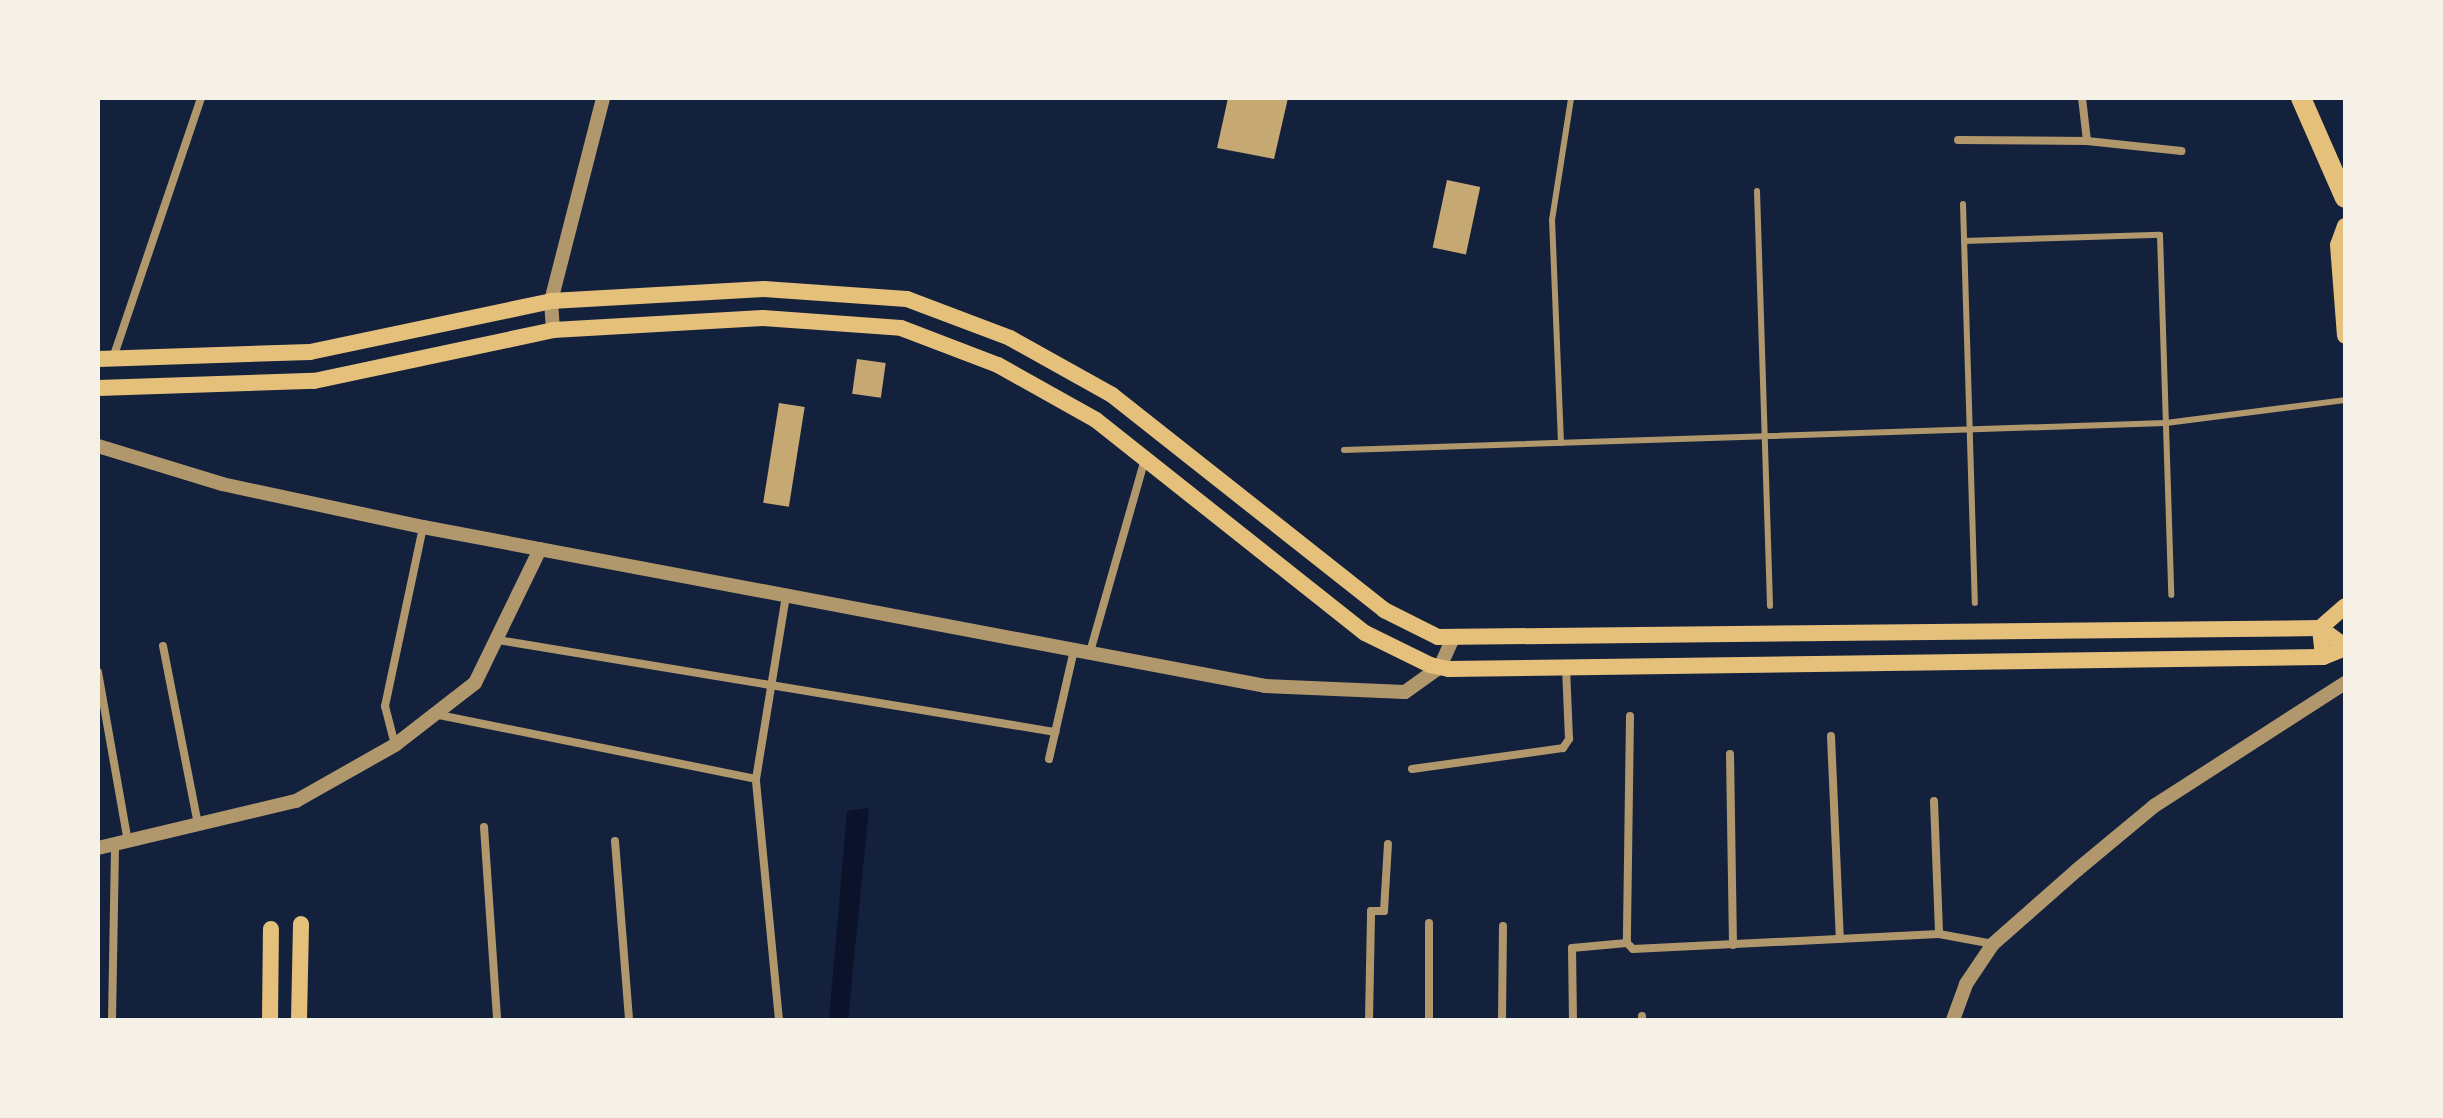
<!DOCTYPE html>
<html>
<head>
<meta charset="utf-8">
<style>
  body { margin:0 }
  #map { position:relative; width:2443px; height:1118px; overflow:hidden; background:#14213d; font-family:Karla,sans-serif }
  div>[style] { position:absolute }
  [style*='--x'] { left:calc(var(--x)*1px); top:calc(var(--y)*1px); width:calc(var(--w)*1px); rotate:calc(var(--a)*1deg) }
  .water>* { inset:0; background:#0b132b }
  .building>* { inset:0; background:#c6a872; transform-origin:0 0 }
  .service>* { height:6px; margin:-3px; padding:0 3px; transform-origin:3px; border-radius:3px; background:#b1986c }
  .minor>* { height:8px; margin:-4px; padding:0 4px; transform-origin:4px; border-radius:4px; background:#b1986c }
  .tertiary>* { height:14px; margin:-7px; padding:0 7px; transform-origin:7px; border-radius:7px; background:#b1986c }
  .secondary>* { height:16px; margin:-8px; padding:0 8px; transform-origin:8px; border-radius:8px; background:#e5c07b }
  .primary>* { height:20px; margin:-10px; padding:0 10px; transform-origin:10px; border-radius:10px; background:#e5c07b }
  span { translate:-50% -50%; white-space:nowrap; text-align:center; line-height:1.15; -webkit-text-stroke:6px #f6f1e7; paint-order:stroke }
  .frame { position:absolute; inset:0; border:100px solid #f6f1e7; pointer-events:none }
</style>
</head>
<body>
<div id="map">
  <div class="water">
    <i style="clip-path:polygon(869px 808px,848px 1020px,829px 1020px,847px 811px)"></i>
  </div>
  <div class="building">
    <i style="clip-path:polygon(1228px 98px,1288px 98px,1274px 159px,1217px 148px)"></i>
    <i style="left:1447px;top:180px;width:34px;height:69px;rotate:12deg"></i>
    <i style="left:857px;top:359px;width:29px;height:35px;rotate:8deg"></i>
    <i style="left:779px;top:403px;width:26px;height:101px;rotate:9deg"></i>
  </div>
  <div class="service">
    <i style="--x:1757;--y:191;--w:415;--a:88.2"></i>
    <i style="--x:1963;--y:204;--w:399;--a:88.3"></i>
    <i style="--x:1964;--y:241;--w:196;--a:-1.8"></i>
    <i style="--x:2160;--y:235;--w:360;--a:88.2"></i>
    <i style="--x:1561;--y:443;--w:223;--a:-92.3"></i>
    <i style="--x:1552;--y:220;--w:123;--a:-81.1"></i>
    <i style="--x:1344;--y:450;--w:822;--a:-1.88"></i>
    <i style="--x:2166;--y:423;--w:180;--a:-7.3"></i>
  </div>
  <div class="minor">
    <i style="--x:1958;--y:140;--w:129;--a:0.4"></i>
    <i style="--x:2087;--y:141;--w:43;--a:-96.6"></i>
    <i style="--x:2087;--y:141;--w:95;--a:6.1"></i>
    <i style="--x:113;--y:358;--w:274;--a:-71.3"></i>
    <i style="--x:498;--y:640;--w:565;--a:9.38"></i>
    <i style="--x:163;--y:646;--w:182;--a:78.9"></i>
    <i style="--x:1090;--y:652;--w:201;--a:-74.1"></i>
    <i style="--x:98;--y:672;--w:173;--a:80"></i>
    <i style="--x:439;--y:715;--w:323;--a:11.4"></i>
    <i style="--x:1630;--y:716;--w:227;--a:90.8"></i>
    <i style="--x:1627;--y:943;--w:8;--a:45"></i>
    <i style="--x:1633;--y:949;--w:306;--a:-2.8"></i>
    <i style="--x:1939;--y:934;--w:55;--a:10.5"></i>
    <i style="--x:1831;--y:736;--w:203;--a:87.5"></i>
    <i style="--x:395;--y:745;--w:40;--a:-104.4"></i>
    <i style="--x:385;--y:706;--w:183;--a:-78"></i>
    <i style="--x:1730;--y:754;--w:191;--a:89.1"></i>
    <i style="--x:1049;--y:759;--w:112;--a:-77.1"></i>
    <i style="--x:1412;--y:769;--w:152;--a:-7.9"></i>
    <i style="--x:1563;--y:748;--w:11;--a:-56"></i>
    <i style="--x:1569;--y:739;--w:71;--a:-92.4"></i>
    <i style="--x:1934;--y:801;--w:133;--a:87.8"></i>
    <i style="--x:484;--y:827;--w:193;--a:86.1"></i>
    <i style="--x:615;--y:841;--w:180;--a:85.5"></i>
    <i style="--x:1429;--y:923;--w:97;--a:90"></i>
    <i style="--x:112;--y:1020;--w:175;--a:-89"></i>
    <i style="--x:779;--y:1020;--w:242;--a:-95.5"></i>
    <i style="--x:756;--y:779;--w:185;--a:-80.7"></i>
    <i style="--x:1369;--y:1020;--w:109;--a:-88.9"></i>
    <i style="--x:1371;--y:911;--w:13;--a:0"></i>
    <i style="--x:1384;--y:911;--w:67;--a:-86.6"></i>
    <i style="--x:1502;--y:1020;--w:94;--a:-89.4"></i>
    <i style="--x:1573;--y:1020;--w:72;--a:-90.8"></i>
    <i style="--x:1572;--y:948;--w:55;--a:-5.2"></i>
    <i style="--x:1642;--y:1020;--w:4;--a:-90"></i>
  </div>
  <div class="tertiary">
    <i style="--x:553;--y:330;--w:29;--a:-94"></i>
    <i style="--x:551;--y:301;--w:210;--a:-75.6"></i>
    <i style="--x:98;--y:446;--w:130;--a:17"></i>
    <i style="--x:222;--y:484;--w:206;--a:12.1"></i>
    <i style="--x:423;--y:527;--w:857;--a:10.69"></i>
    <i style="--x:1265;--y:686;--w:140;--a:2.5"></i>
    <i style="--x:1405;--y:692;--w:43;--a:-35.5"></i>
    <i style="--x:1440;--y:667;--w:30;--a:-66"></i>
    <i style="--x:98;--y:848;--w:204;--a:-13.4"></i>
    <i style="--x:296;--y:801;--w:114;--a:-29.5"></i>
    <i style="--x:395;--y:745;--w:101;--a:-37.8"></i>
    <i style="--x:475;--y:683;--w:149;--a:-64.1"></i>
    <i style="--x:1953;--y:1020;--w:38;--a:-70"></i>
    <i style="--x:1966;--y:984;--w:48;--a:-56"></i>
    <i style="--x:1993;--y:944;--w:112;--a:-41.4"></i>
    <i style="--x:2077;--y:870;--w:100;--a:-39.7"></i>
    <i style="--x:2154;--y:806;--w:227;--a:-32.8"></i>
  </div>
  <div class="secondary">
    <i style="--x:2345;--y:226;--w:20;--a:110"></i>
    <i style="--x:2338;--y:245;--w:91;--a:85.6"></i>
    <i style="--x:98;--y:359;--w:212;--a:-1.9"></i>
    <i style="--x:310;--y:352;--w:246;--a:-11.9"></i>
    <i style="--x:551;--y:301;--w:213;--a:-3.2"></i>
    <i style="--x:764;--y:289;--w:143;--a:4"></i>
    <i style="--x:907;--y:299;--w:110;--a:20.7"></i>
    <i style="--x:1010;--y:338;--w:117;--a:29.2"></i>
    <i style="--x:1112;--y:395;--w:347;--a:38.3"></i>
    <i style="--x:1384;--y:610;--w:60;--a:26.6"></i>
    <i style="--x:1438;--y:637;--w:882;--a:-0.58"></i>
    <i style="--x:2320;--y:628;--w:31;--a:36"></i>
    <i style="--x:98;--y:388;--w:216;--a:-1.9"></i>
    <i style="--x:314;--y:381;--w:244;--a:-12"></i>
    <i style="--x:553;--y:330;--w:210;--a:-3.3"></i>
    <i style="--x:763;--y:318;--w:138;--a:4.1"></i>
    <i style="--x:901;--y:328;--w:104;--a:20.9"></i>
    <i style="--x:998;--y:365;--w:112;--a:29.3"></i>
    <i style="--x:1096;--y:420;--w:343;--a:38.4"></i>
    <i style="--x:1365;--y:633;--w:72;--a:26.2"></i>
    <i style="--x:1430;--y:665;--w:19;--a:12"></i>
    <i style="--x:1449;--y:669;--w:874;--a:-0.79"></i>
    <i style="--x:2323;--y:657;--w:24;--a:-22"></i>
    <i style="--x:2323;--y:657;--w:29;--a:-96"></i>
    <i style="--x:2320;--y:628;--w:33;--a:-41"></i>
    <i style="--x:270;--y:1020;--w:91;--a:-89.4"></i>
    <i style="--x:299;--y:1020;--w:96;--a:-88.8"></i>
  </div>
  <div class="primary">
    <i style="--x:2301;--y:98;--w:109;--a:66.3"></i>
  </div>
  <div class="frame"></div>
</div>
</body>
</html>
